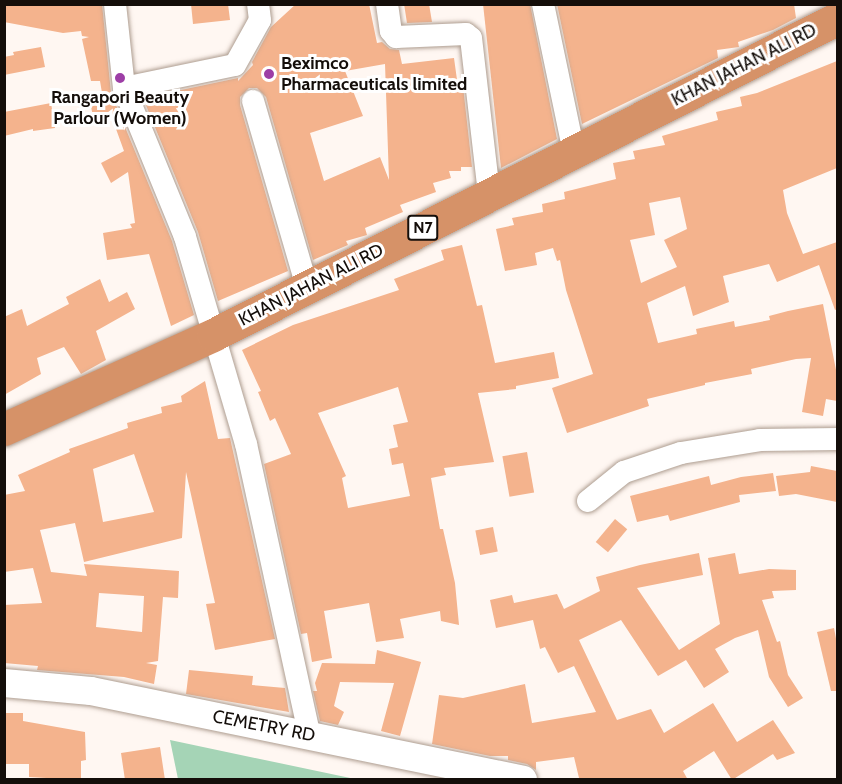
<!DOCTYPE html>
<html>
<head>
<meta charset="utf-8">
<style>
  body { margin:0 }
  #map { position:relative; width:842px; height:784px; overflow:hidden; background:#fff7f2; font-family:Cabin,sans-serif }
  div>[style] { position:absolute }
  [style*='--x'] { left:calc(var(--x)*1px); top:calc(var(--y)*1px); width:calc(var(--w)*1px); rotate:calc(var(--a)*1deg) }
  .green>* { inset:0; background:#a5d4b6 }
  .building>* { inset:0; background:#f4b38d; transform-origin:0 0 }
  .roads { filter:drop-shadow(0 0 2px #ae9d90) drop-shadow(0 0 2px #ae9d90) }
  .minor>* { height:22px; margin:-11px; padding:0 11px; transform-origin:11px; border-radius:11px; background:#fff }
  .tertiary>* { height:28px; margin:-14px; padding:0 14px; transform-origin:14px; border-radius:14px; background:#fff }
  .trunk>* { height:33px; margin:-16.5px; padding:0 16.5px; transform-origin:16.5px; border-radius:16.5px; background:#d69268 }
  .dots>* { width:16px; height:16px; translate:-50% -50%; box-sizing:border-box; border:3px solid #fff; border-radius:50% }
  span { translate:-50% -50%; white-space:nowrap; text-align:center; line-height:1.15; -webkit-text-stroke:6px #fff; paint-order:stroke }
  .shield-label span { padding:2px 4px; background:#fff; border:2px solid; border-radius:4px; -webkit-text-stroke-width:0 }
  .shield-label { font-size:16px; color:#140e0a; font-weight:700 }
  .poi-label { font-size:18px; color:#140e0a; font-weight:700 }
  .left { translate:0 -50%; text-align:left }
  .street-label { font-size:18px; color:#140e0a }
  .frame { position:absolute; inset:0; border:6px solid #140e0a; pointer-events:none }
</style>
</head>
<body>
<div id="map">
  <div class="green">
    <i style="clip-path:polygon(170px 740px,355px 779px,178px 779px)"></i>
  </div>
  <div class="building">
    <i style="clip-path:polygon(4px 4px,102px 4px,111px 93px,172px 241px,194px 315px,171px 326px,149px 254px,107px 260px,103px 233px,132px 228px,130px 224px,135px 223px,128px 172px,111px 183px,101px 163px,124px 151px,112px 118px,94px 122px,89px 96px,102px 93px,100px 81px,91px 81px,82px 39px,89px 37px,82px 36px,81px 31px,63px 33px,4px 22px)"></i>
    <i style="clip-path:polygon(191px 4px,228px 4px,230px 20px,193px 24px)"></i>
    <i style="clip-path:polygon(evenodd,296px 4px,369px 4px,377px 43px,382px 42px,390px 49px,399px 50px,402px 64px,454px 58px,458px 87px,463px 86px,472px 167px,461px 167px,461px 171px,449px 171px,451px 178px,433px 183px,436px 192px,400px 205px,403px 212px,365px 228px,367px 235px,346px 241px,348px 245px,313px 260px,266px 97px,257px 88px,249px 88px,240px 97px,240px 105px,288px 271px,218px 301px,198px 232px,143px 98px,238px 78px,238px 81px,253px 65px,252px 62px,271px 27px,296px 4px,385px 64px,389px 180px,380px 157px,324px 181px,310px 133px,363px 116px,345px 71px,385px 64px)"></i>
    <i style="clip-path:polygon(404px 4px,429px 4px,432px 22px,407px 23px)"></i>
    <i style="clip-path:polygon(483px 4px,530px 4px,557px 139px,501px 168px)"></i>
    <i style="clip-path:polygon(557px 4px,794px 4px,796px 18px,773px 30px,738px 42px,739px 47px,717px 50px,718px 58px,582px 124px)"></i>
    <i style="clip-path:polygon(41px 47px,45px 67px,4px 75px,4px 57px,14px 55px,13px 52px)"></i>
    <i style="clip-path:polygon(evenodd,837px 61px,837px 168px,783px 190px,787px 213px,803px 254px,837px 242px,837px 309px,835px 310px,819px 265px,777px 282px,769px 264px,723px 276px,729px 302px,693px 316px,685px 286px,647px 303px,658px 343px,697px 334px,696px 329px,734px 321px,735px 327px,770px 320px,769px 316px,788px 311px,823px 304px,837px 375px,837px 401px,826px 399px,823px 416px,802px 412px,811px 358px,796px 359px,751px 369px,752px 374px,705px 383px,705px 385px,647px 399px,649px 406px,567px 433px,552px 388px,593px 374px,566px 290px,560px 260px,557px 261px,553px 248px,535px 253px,537px 265px,505px 271px,496px 229px,514px 225px,512px 218px,543px 212px,542px 204px,565px 199px,564px 192px,616px 179px,613px 163px,635px 159px,633px 151px,665px 145px,662px 136px,718px 120px,716px 112px,742px 106px,740px 97px,757px 93px,837px 61px,680px 197px,687px 229px,664px 240px,677px 267px,641px 283px,630px 240px,655px 235px,649px 203px,680px 197px)"></i>
    <i style="clip-path:polygon(51px 103px,55px 128px,33px 131px,33px 129px,4px 136px,4px 112px)"></i>
    <i style="clip-path:polygon(evenodd,462px 245px,477px 306px,482px 305px,495px 363px,554px 352px,559px 378px,516px 386px,516px 389px,478px 393px,494px 462px,444px 468px,446px 475px,431px 478px,440px 529px,443px 529px,455px 583px,459px 625px,441px 621px,440px 611px,400px 619px,404px 638px,376px 642px,369px 603px,324px 611px,332px 658px,312px 662px,307px 633px,301px 634px,264px 464px,291px 454px,275px 418px,270px 421px,258px 392px,261px 391px,242px 350px,293px 325px,399px 290px,394px 279px,444px 260px,441px 250px,462px 245px,398px 387px,408px 422px,393px 425px,398px 447px,389px 449px,392px 465px,403px 463px,410px 496px,348px 508px,342px 478px,346px 476px,318px 413px,398px 387px)"></i>
    <i style="clip-path:polygon(100px 279px,109px 302px,127px 292px,135px 309px,96px 331px,106px 360px,81px 374px,64px 347px,37px 358px,41px 374px,4px 395px,4px 317px,22px 309px,27px 326px,69px 304px,66px 297px)"></i>
    <i style="clip-path:polygon(evenodd,205px 381px,218px 439px,230px 438px,275px 639px,215px 650px,206px 604px,215px 603px,186px 472px,182px 538px,84px 562px,75px 523px,40px 530px,51px 572px,87px 576px,84px 564px,179px 571px,178px 598px,163px 597px,158px 661px,146px 663px,157px 665px,154px 684px,124px 677px,37px 670px,38px 666px,4px 663px,4px 605px,42px 603px,33px 568px,4px 572px,4px 495px,25px 491px,18px 475px,70px 452px,69px 449px,128px 428px,127px 423px,162px 413px,161px 407px,182px 402px,181px 396px,205px 381px,134px 454px,154px 512px,103px 522px,93px 469px,134px 454px,205px 381px,99px 593px,144px 596px,142px 632px,96px 627px,99px 593px)"></i>
    <i style="left:527px;top:452px;width:41px;height:25px;rotate:80deg"></i>
    <i style="clip-path:polygon(811px 466px,837px 471px,837px 502px,796px 494px,779px 496px,776px 476px,810px 472px)"></i>
    <i style="clip-path:polygon(773px 473px,776px 491px,739px 495px,740px 502px,670px 521px,668px 515px,637px 522px,630px 496px,709px 476px,711px 485px,741px 477px)"></i>
    <i style="left:615px;top:519px;width:16px;height:30px;rotate:40deg"></i>
    <i style="left:493px;top:527px;width:25px;height:18px;rotate:79deg"></i>
    <i style="clip-path:polygon(699px 553px,703px 575px,637px 588px,679px 650px,720px 624px,708px 558px,735px 553px,739px 574px,769px 569px,796px 570px,796px 590px,772px 591px,774px 598px,762px 600px,777px 642px,780px 641px,788px 675px,803px 698px,788px 707px,769px 677px,758px 630px,735px 638px,715px 649px,729px 672px,704px 688px,686px 660px,658px 676px,621px 620px,579px 640px,617px 720px,651px 709px,664px 733px,713px 703px,737px 742px,773px 720px,795px 753px,777px 760px,773px 754px,732px 780px,714px 751px,683px 771px,688px 780px,591px 780px,579px 778px,574px 757px,536px 762px,536px 770px,527px 764px,508px 760px,508px 756px,490px 756px,432px 744px,439px 695px,463px 698px,525px 684px,532px 723px,596px 712px,574px 666px,558px 673px,545px 647px,540px 649px,533px 620px,496px 628px,490px 600px,512px 595px,514px 603px,557px 594px,564px 609px,600px 591px,596px 577px,640px 565px)"></i>
    <i style="clip-path:polygon(834px 628px,837px 644px,837px 691px,831px 691px,817px 632px)"></i>
    <i style="clip-path:polygon(377px 650px,421px 662px,400px 736px,381px 731px,394px 683px,340px 682px,334px 706px,344px 712px,338px 725px,320px 721px,313px 691px,317px 691px,315px 683px,322px 663px,375px 664px)"></i>
    <i style="clip-path:polygon(189px 670px,253px 676px,252px 685px,285px 688px,289px 712px,186px 694px)"></i>
    <i style="clip-path:polygon(5px 713px,23px 713px,23px 721px,85px 732px,86px 760px,81px 761px,81px 780px,29px 777px,29px 764px,6px 764px)"></i>
    <i style="clip-path:polygon(160px 747px,165px 780px,125px 780px,121px 753px)"></i>
  </div>
  <div class="roads">
    <div class="minor">
      <i style="--x:115;--y:4;--w:84;--a:83.9"></i>
      <i style="--x:124;--y:88;--w:161;--a:67.7"></i>
      <i style="--x:185;--y:237;--w:216;--a:73.6"></i>
      <i style="--x:246;--y:444;--w:297;--a:77.7"></i>
      <i style="--x:387;--y:4;--w:27;--a:82"></i>
      <i style="--x:391;--y:31;--w:8;--a:50"></i>
      <i style="--x:396;--y:37;--w:70;--a:-2.5"></i>
      <i style="--x:466;--y:34;--w:6;--a:39"></i>
      <i style="--x:471;--y:38;--w:157;--a:83.4"></i>
      <i style="--x:543;--y:4;--w:152;--a:78.2"></i>
      <i style="--x:124;--y:88;--w:113;--a:-11.7"></i>
      <i style="--x:235;--y:65;--w:51;--a:-60.9"></i>
      <i style="--x:260;--y:20;--w:16;--a:-97"></i>
      <i style="--x:253;--y:101;--w:194;--a:73.8"></i>
      <i style="--x:588;--y:501;--w:46;--a:-38.9"></i>
      <i style="--x:624;--y:472;--w:60;--a:-18.4"></i>
      <i style="--x:681;--y:453;--w:80;--a:-9.3"></i>
      <i style="--x:760;--y:440;--w:78;--a:-0.7"></i>
    </div>
    <div class="tertiary">
      <i style="--x:4;--y:683;--w:87;--a:5.3"></i>
      <i style="--x:91;--y:691;--w:441;--a:11.6"></i>
    </div>
    <div class="trunk">
      <i style="--x:4;--y:429;--w:229;--a:-24.2"></i>
      <i style="--x:213;--y:335;--w:701;--a:-26.89"></i>
    </div>
  </div>
  <div class="dots">
    <i style="left:269px;top:74px;background:#9d3ea6"></i>
    <i style="left:120px;top:78px;background:#9d3ea6"></i>
  </div>
  <div class="shield-label">
    <span style="left:423px;top:228px">N7</span>
  </div>
  <div class="poi-label">
    <span class="left" style="left:281px;top:74px">Beximco<br>Pharmaceuticals limited</span>
    <span style="left:120px;top:108px">Rangapori Beauty<br>Parlour (Women)</span>
  </div>
  <div class="street-label">
    <span style="left:744px;top:65px;rotate:-27deg">KHAN JAHAN ALI RD</span>
    <span style="left:311px;top:285px;rotate:-27deg">KHAN JAHAN ALI RD</span>
    <span style="left:264px;top:726px;rotate:11deg">CEMETRY RD</span>
  </div>
  <div class="frame"></div>
</div>
</body>
</html>
